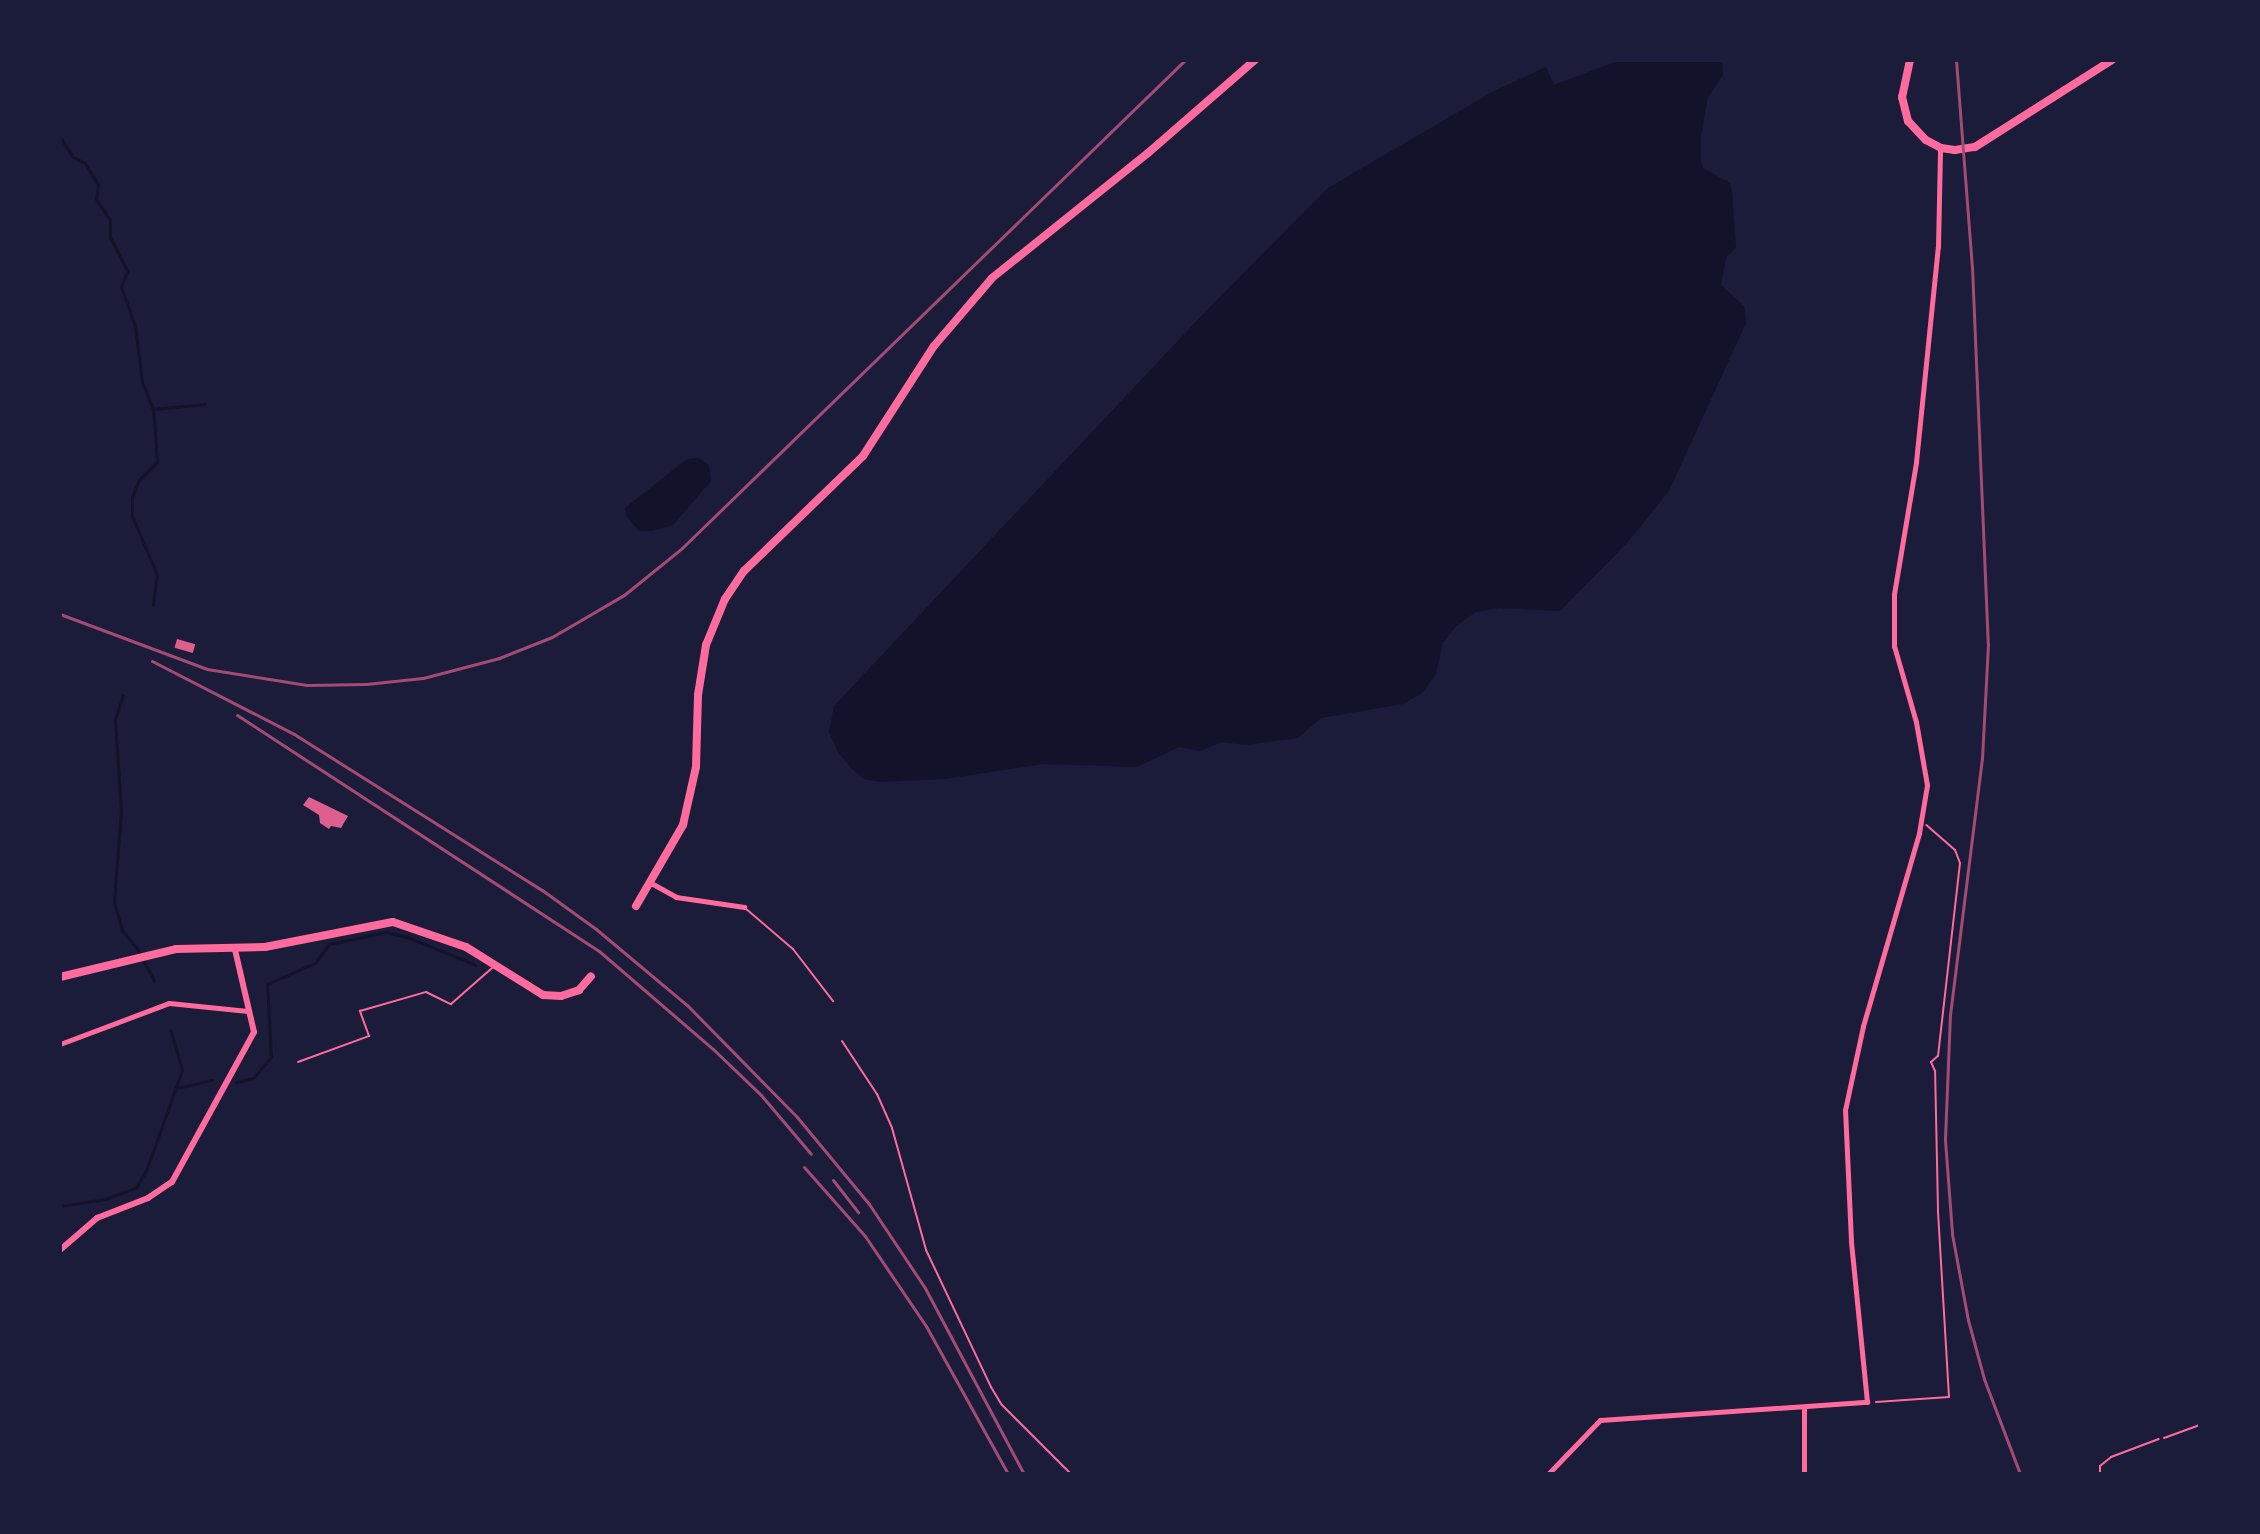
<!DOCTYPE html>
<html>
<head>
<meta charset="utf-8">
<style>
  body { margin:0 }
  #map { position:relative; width:2260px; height:1534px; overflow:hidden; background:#1b1b3a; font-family:Figtree,sans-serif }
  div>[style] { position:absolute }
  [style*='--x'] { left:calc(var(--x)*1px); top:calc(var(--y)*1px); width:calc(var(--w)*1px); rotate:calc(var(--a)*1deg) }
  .water>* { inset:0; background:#12122b }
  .stream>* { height:3px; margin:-1.5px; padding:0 1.5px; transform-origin:1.5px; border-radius:1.5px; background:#12122b }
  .building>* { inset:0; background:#dd5f8e; transform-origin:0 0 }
  .path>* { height:2px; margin:-1px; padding:0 1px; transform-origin:1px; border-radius:1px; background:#ff6b9d }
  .service>* { height:2px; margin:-1px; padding:0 1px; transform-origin:1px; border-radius:1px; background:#ff6b9d }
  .minor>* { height:5px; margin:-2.5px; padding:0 2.5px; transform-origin:2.5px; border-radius:2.5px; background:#ff6b9d }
  .tertiary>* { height:6px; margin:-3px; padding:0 3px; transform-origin:3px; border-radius:3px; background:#ff6b9d }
  .primary>* { height:8px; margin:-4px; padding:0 4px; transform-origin:4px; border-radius:4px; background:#ff6b9d }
  .rail>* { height:3px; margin:-1.5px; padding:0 1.5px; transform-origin:1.5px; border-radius:1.5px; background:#a44b75 }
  span { translate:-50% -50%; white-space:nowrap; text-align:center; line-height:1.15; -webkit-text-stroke:6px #1b1b3a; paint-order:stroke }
  .frame { position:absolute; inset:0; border:62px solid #1b1b3a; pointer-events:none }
</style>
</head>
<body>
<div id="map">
  <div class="water">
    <i style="clip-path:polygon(1620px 60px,1722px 62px,1723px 75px,1708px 97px,1701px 135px,1701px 161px,1703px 168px,1730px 183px,1732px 191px,1736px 248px,1726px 257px,1721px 285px,1744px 306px,1746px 323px,1669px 491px,1628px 542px,1560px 611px,1499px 608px,1476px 612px,1457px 625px,1443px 643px,1436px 674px,1422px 693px,1403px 704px,1321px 718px,1298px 738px,1245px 745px,1222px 742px,1200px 751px,1179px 747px,1137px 767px,1043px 764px,945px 779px,880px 782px,864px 779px,851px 768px,838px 752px,829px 732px,834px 706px,1206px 311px,1328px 188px,1494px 91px,1546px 67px,1554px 85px)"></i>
    <i style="clip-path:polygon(698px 458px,709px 465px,711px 481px,673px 525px,652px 531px,639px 531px,627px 517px,625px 508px,687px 459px)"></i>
  </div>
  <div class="stream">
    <i style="--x:60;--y:137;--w:24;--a:57"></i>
    <i style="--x:73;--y:157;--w:13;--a:27"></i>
    <i style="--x:85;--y:163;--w:26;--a:59"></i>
    <i style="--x:98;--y:185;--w:14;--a:98"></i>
    <i style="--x:96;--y:199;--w:25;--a:56"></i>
    <i style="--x:110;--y:220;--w:17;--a:90"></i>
    <i style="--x:110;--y:237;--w:38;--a:63"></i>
    <i style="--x:127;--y:271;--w:17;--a:111"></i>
    <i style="--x:121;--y:287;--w:41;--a:70.3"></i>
    <i style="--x:135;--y:326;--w:56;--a:82.9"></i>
    <i style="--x:142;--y:382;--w:29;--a:68"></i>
    <i style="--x:153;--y:409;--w:24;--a:85"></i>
    <i style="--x:155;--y:433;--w:29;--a:86"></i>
    <i style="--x:157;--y:462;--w:25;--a:135"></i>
    <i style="--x:139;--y:480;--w:18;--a:112"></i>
    <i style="--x:132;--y:497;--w:19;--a:90"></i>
    <i style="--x:132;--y:516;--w:64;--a:67"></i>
    <i style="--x:157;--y:575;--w:30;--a:98"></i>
    <i style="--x:153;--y:409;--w:52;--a:-5.5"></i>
    <i style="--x:123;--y:695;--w:26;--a:108"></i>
    <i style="--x:115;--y:720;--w:90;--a:86.2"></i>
    <i style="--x:121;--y:810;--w:92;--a:94.4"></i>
    <i style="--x:114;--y:902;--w:29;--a:74"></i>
    <i style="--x:122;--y:930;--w:22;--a:51"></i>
    <i style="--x:136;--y:947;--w:38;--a:62"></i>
    <i style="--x:236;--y:1082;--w:17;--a:-13"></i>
    <i style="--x:253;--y:1078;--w:28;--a:-49"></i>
    <i style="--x:271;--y:1057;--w:73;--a:-93.1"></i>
    <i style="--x:267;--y:984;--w:52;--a:-23.6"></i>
    <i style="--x:315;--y:963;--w:24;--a:-54"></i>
    <i style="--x:329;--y:944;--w:58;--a:-11.9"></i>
    <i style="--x:386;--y:932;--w:22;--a:13"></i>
    <i style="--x:407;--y:937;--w:74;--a:22.1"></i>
    <i style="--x:177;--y:1088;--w:36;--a:-13"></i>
    <i style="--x:60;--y:1206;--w:46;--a:-8.8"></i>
    <i style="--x:105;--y:1199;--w:33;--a:-20"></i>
    <i style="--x:136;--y:1188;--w:23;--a:-61"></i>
    <i style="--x:147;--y:1168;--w:104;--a:-70.3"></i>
    <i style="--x:182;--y:1070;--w:41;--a:-105.8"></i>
  </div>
  <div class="building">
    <i style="left:177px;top:639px;width:19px;height:9px;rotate:16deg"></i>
    <i style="clip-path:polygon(309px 797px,348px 816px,341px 828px,331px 826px,329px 829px,320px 823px,319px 815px,303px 805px)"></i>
  </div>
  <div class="path">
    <i style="--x:1876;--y:1402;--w:73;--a:-3.9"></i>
    <i style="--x:1949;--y:1397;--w:187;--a:-93.4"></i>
    <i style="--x:1938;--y:1210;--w:139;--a:-91.2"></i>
    <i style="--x:1935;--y:1071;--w:10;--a:-114"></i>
    <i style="--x:1931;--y:1062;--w:9;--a:-41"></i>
    <i style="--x:1938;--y:1056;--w:194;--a:-83.5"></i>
    <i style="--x:1960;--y:863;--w:14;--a:-111"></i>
    <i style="--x:1955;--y:850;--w:38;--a:-139"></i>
    <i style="--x:2164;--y:1438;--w:38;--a:-20"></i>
  </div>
  <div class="service">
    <i style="--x:745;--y:908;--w:63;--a:40.5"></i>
    <i style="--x:793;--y:949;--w:66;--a:52.4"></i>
    <i style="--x:842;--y:1041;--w:64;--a:56.6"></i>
    <i style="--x:877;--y:1094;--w:37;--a:66"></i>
    <i style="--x:892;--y:1128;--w:127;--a:74.4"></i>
    <i style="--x:926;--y:1250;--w:152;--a:64.6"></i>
    <i style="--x:991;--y:1387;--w:21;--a:59"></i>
    <i style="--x:1002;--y:1405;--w:98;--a:45"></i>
    <i style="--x:298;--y:1062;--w:76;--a:-20.1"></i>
    <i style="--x:369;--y:1036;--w:27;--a:-110"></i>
    <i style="--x:360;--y:1011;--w:69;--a:-16.1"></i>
    <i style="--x:426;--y:992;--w:28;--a:26"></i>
    <i style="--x:451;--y:1004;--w:55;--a:-41.3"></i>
    <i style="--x:2100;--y:1474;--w:8;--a:-90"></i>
    <i style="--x:2100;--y:1466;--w:14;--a:-39"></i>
    <i style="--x:2111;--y:1457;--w:51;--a:-20.6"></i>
  </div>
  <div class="minor">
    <i style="--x:651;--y:883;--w:29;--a:29"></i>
    <i style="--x:676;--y:897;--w:69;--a:8.4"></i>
    <i style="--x:60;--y:1044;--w:116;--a:-20.6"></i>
    <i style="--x:169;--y:1003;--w:79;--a:5.8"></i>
    <i style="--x:1548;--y:1474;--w:75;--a:-46.1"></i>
    <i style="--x:1600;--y:1420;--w:268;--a:-3.9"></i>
    <i style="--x:1867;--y:1402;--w:162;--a:-95.7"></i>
    <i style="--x:1851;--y:1241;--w:131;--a:-92.6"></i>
    <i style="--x:1845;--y:1110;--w:86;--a:-77.9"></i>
    <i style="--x:1863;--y:1026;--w:201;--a:-73.8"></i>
    <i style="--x:1919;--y:833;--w:49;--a:-80.5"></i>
    <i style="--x:1927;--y:785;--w:64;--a:-99.9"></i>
    <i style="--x:1916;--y:722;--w:79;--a:-106.1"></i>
    <i style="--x:1894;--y:646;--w:52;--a:-90"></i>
    <i style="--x:1894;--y:594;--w:134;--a:-80.5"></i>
    <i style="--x:1916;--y:462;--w:216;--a:-84.2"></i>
    <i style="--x:1938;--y:247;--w:99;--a:-88.8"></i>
    <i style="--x:1804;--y:1474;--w:67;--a:-90"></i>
  </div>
  <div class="tertiary">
    <i style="--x:60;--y:1250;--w:49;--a:-40.9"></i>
    <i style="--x:97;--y:1218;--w:55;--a:-21.4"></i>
    <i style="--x:148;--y:1198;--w:29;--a:-34"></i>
    <i style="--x:172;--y:1182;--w:171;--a:-61.3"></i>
    <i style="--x:254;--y:1032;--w:84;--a:-103"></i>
  </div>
  <div class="primary">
    <i style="--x:1910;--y:60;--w:38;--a:102"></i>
    <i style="--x:1902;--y:97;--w:25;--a:76"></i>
    <i style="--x:1908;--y:121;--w:26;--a:47"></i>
    <i style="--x:1926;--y:140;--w:17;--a:28"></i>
    <i style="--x:1941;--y:148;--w:14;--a:8"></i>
    <i style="--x:1955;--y:150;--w:20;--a:-9"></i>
    <i style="--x:1975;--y:147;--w:162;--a:-32.4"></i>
    <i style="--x:636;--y:906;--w:94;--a:-59.9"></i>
    <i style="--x:683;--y:825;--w:59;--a:-77.4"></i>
    <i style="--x:696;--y:767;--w:72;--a:-88.4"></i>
    <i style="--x:698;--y:695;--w:51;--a:-80.9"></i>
    <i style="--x:706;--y:645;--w:50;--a:-67.6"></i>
    <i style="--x:725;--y:599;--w:34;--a:-56"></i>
    <i style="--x:744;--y:571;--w:165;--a:-44"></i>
    <i style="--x:863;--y:456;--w:131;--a:-57.2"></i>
    <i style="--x:934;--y:346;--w:89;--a:-49.5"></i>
    <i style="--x:992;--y:278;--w:200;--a:-38.7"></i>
    <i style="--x:1148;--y:153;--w:142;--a:-41"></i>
    <i style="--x:60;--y:977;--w:119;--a:-13.6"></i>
    <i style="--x:176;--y:949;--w:89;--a:-1.3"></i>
    <i style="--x:265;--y:947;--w:130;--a:-11.1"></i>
    <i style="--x:393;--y:922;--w:77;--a:18.9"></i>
    <i style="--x:466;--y:947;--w:91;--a:31.9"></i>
    <i style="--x:543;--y:995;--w:18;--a:3"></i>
    <i style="--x:561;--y:996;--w:19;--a:-18"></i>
    <i style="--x:579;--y:990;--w:18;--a:-49"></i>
  </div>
  <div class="rail">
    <i style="--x:1956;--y:60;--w:208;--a:85.6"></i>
    <i style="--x:1972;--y:267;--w:377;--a:87.6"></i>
    <i style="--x:1988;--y:644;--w:114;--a:93"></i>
    <i style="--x:1982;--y:758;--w:258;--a:97.1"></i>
    <i style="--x:1950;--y:1014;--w:126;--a:92.3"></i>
    <i style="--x:1945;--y:1140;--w:94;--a:85.7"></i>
    <i style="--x:1952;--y:1234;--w:87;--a:79.5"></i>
    <i style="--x:1968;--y:1320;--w:61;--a:74.8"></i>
    <i style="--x:1984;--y:1379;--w:102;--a:69.2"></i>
    <i style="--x:60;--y:614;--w:157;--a:20.5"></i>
    <i style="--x:207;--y:669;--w:101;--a:9.1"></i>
    <i style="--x:307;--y:685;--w:59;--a:-1"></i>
    <i style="--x:366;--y:684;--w:57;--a:-6"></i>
    <i style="--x:423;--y:678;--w:79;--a:-14.7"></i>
    <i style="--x:499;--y:658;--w:57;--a:-21.6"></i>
    <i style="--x:552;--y:637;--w:83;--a:-30.3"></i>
    <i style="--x:624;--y:595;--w:75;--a:-39"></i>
    <i style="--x:682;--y:548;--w:701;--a:-44.13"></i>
    <i style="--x:152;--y:661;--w:160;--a:27.2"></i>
    <i style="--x:294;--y:734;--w:293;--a:32.2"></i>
    <i style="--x:542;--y:890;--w:67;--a:35.8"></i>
    <i style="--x:596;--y:929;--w:119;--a:39.9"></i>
    <i style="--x:687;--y:1005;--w:157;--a:45.5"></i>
    <i style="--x:797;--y:1117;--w:113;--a:50.4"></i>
    <i style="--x:869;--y:1204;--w:101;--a:56.3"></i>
    <i style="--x:925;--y:1288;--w:211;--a:62"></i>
    <i style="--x:237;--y:715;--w:432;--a:33.1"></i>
    <i style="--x:599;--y:951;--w:150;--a:40.7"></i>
    <i style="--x:713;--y:1049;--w:66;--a:43.8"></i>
    <i style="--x:761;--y:1095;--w:77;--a:49.7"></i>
    <i style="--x:804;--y:1167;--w:92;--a:48.5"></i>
    <i style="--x:865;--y:1236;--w:109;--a:55.9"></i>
    <i style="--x:926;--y:1326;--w:169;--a:61"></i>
    <i style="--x:833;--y:1180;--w:41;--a:52"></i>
  </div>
  <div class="frame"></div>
</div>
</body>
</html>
